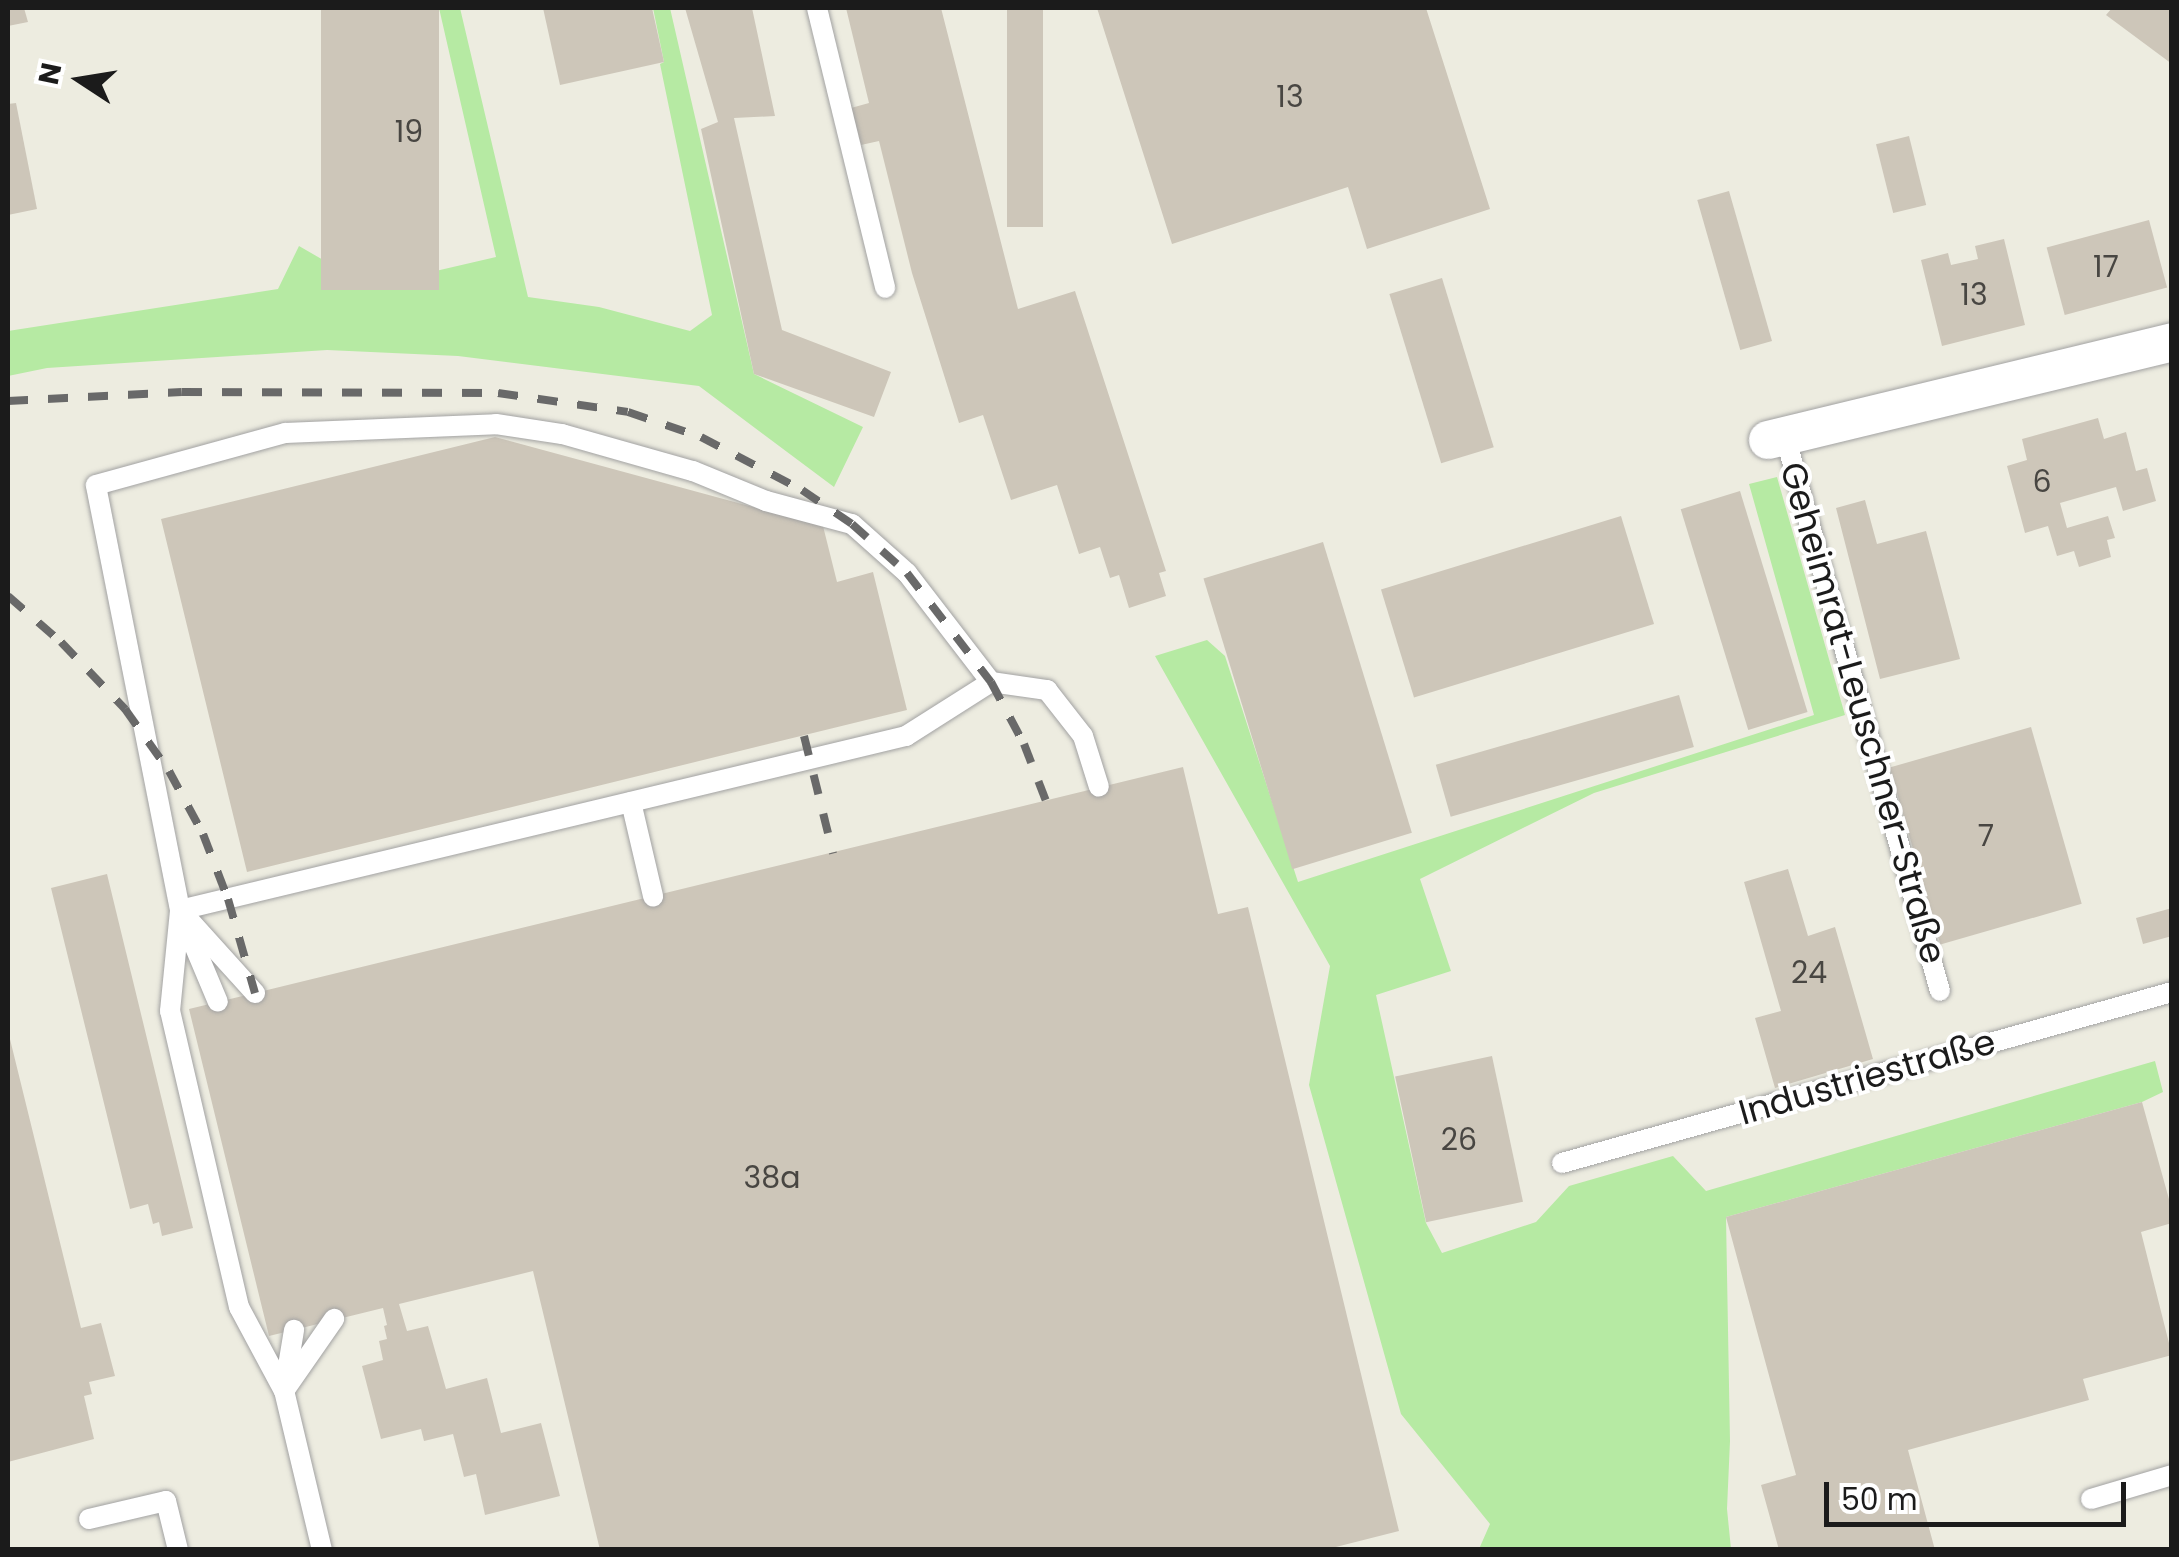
<!DOCTYPE html>
<html>
<head>
<meta charset="utf-8">
<style>
  body { margin:0 }
  #map { position:relative; width:2179px; height:1557px; overflow:hidden; background:#edece0; font-family:Poppins,sans-serif }
  div>[style] { position:absolute }
  [style*='--x'] { left:calc(var(--x)*1px); top:calc(var(--y)*1px); width:calc(var(--w)*1px); rotate:calc(var(--a)*1deg) }
  .grass>* { inset:0; background:#b6eaa3 }
  .building>* { inset:0; background:#cdc6b9; transform-origin:0 0 }
  .roads { filter:drop-shadow(0 0 2px #a2a2a2) drop-shadow(0 0 2px #a2a2a2) }
  .lane>* { height:20px; margin:-10px; padding:0 10px; transform-origin:10px; border-radius:10px; background:#fff }
  .street>* { height:38px; margin:-19px; padding:0 19px; transform-origin:19px; border-radius:19px; background:#fff }
  .rail>* { height:8px; margin-top:-4px; transform-origin:0; background:repeating-linear-gradient(90deg,#696969 0 20px,transparent 0 40px) }
  span { translate:-50% -50%; white-space:nowrap; text-align:center; line-height:1.15; -webkit-text-stroke:8px #fff; paint-order:stroke }
  .number-label { font-size:30px; color:#484642 }
  .number-label span { -webkit-text-stroke-width:0 }
  .street-label { font-size:35px; color:#1b1b1b }
  .frame { position:absolute; inset:0; border:10px solid #1b1b1b; pointer-events:none }
  .north { position:absolute; left:30px; top:30px; width:100px; height:100px; -webkit-text-stroke:8px #fff; paint-order:stroke; rotate:282deg; font-size:28px; font-weight:700; line-height:40px; text-align:center; color:#1b1b1b }
  .north::after { content:''; display:block; margin:auto; width:35px; height:45px; background:#1b1b1b; clip-path:polygon(50% 0,100% 100%,50% 72%,0 100%) }
  .scale { position:absolute; left:1824px; top:1482px; width:302px; height:45px; box-sizing:border-box; border:5px solid #1b1b1b; border-top:0; padding-left:12px; font-size:30px; line-height:35px; white-space:nowrap; color:#1b1b1b; -webkit-text-stroke:8px #fff; paint-order:stroke }
</style>
</head>
<body>
<div id="map">
  <div class="grass">
    <i style="clip-path:polygon(439px 8px,460px 8px,528px 297px,599px 307px,690px 331px,712px 315px,660px 64px,664px 62px,653px 8px,670px 8px,754px 374px,863px 427px,834px 487px,699px 386px,458px 356px,327px 350px,47px 368px,8px 376px,8px 331px,278px 289px,299px 246px,344px 272px,384px 283px,496px 257px)"></i>
    <i style="clip-path:polygon(1777px 477px,1845px 715px,1594px 793px,1420px 879px,1451px 971px,1376px 995px,1426px 1223px,1442px 1253px,1536px 1222px,1569px 1186px,1673px 1156px,1706px 1191px,2155px 1061px,2163px 1092px,2142px 1102px,1726px 1217px,1730px 1441px,1727px 1509px,1731px 1549px,1479px 1549px,1490px 1524px,1401px 1414px,1309px 1085px,1330px 966px,1155px 656px,1207px 640px,1225px 656px,1298px 882px,1814px 715px,1749px 484px)"></i>
  </div>
  <div class="building">
    <i style="clip-path:polygon(8px 8px,24px 8px,28px 22px,8px 26px)"></i>
    <i style="left:321px;top:8px;width:118px;height:282px"></i>
    <i style="clip-path:polygon(543px 8px,652px 8px,664px 62px,560px 85px)"></i>
    <i style="clip-path:polygon(685px 8px,752px 8px,775px 116px,734px 118px,782px 330px,891px 372px,874px 417px,754px 374px,701px 129px,718px 122px)"></i>
    <i style="clip-path:polygon(846px 8px,941px 8px,1018px 309px,1075px 291px,1166px 571px,1159px 573px,1166px 596px,1129px 608px,1119px 575px,1110px 578px,1100px 547px,1079px 554px,1057px 485px,1011px 500px,983px 415px,959px 423px,912px 273px,879px 141px,861px 145px,851px 108px,869px 103px)"></i>
    <i style="left:1007px;top:8px;width:36px;height:219px"></i>
    <i style="clip-path:polygon(1097px 8px,1426px 8px,1490px 209px,1367px 249px,1348px 187px,1172px 244px)"></i>
    <i style="clip-path:polygon(2112px 8px,2172px 8px,2172px 64px,2106px 15px)"></i>
    <i style="clip-path:polygon(16px 103px,37px 209px,8px 215px,8px 104px)"></i>
    <i style="left:1909px;top:136px;width:71px;height:34px;rotate:76deg"></i>
    <i style="left:1729px;top:191px;width:156px;height:33px;rotate:74deg"></i>
    <i style="left:2149px;top:220px;width:70px;height:106px;rotate:75deg"></i>
    <i style="clip-path:polygon(2004px 239px,2025px 325px,1942px 346px,1921px 260px,1948px 253px,1951px 265px,1978px 259px,1975px 246px)"></i>
    <i style="left:1442px;top:278px;width:177px;height:55px;rotate:73deg"></i>
    <i style="clip-path:polygon(2098px 418px,2104px 439px,2126px 432px,2136px 471px,2147px 468px,2156px 501px,2123px 511px,2116px 487px,2060px 503px,2067px 528px,2108px 516px,2115px 538px,2107px 540px,2111px 557px,2079px 567px,2074px 551px,2057px 556px,2048px 526px,2025px 533px,2007px 466px,2027px 460px,2022px 439px)"></i>
    <i style="clip-path:polygon(495px 437px,823px 526px,837px 582px,873px 572px,907px 710px,247px 872px,161px 519px)"></i>
    <i style="left:1740px;top:491px;width:231px;height:62px;rotate:73deg"></i>
    <i style="clip-path:polygon(1865px 500px,1877px 544px,1926px 531px,1960px 659px,1880px 679px,1836px 508px)"></i>
    <i style="left:1621px;top:516px;width:113px;height:251px;rotate:73deg"></i>
    <i style="left:1323px;top:542px;width:304px;height:125px;rotate:73deg"></i>
    <i style="left:1679px;top:695px;width:54px;height:253px;rotate:74deg"></i>
    <i style="left:2031px;top:727px;width:184px;height:147px;rotate:74deg"></i>
    <i style="clip-path:polygon(1183px 767px,1218px 914px,1248px 907px,1399px 1531px,1324px 1550px,600px 1550px,533px 1271px,399px 1304px,407px 1331px,428px 1326px,446px 1389px,487px 1378px,501px 1433px,541px 1423px,560px 1496px,485px 1515px,476px 1474px,464px 1477px,453px 1434px,424px 1441px,421px 1429px,381px 1439px,362px 1366px,383px 1360px,379px 1341px,387px 1339px,384px 1326px,387px 1325px,383px 1308px,269px 1336px,189px 1009px)"></i>
    <i style="clip-path:polygon(1788px 869px,1808px 936px,1835px 927px,1873px 1059px,1775px 1088px,1755px 1018px,1781px 1011px,1744px 882px)"></i>
    <i style="clip-path:polygon(107px 874px,193px 1228px,162px 1236px,159px 1222px,153px 1224px,148px 1204px,130px 1209px,51px 888px)"></i>
    <i style="clip-path:polygon(2172px 908px,2172px 936px,2143px 944px,2136px 918px)"></i>
    <i style="clip-path:polygon(8px 1031px,81px 1328px,101px 1323px,115px 1376px,89px 1382px,92px 1394px,84px 1396px,94px 1439px,8px 1462px)"></i>
    <i style="left:1492px;top:1056px;width:149px;height:99px;rotate:78deg"></i>
    <i style="clip-path:polygon(2142px 1102px,2172px 1210px,2172px 1223px,2141px 1232px,2172px 1355px,2083px 1379px,2089px 1400px,1908px 1450px,1935px 1550px,1779px 1550px,1761px 1485px,1796px 1475px,1726px 1217px)"></i>
  </div>
  <div class="roads">
    <div class="lane">
      <i style="--x:817;--y:8;--w:288;--a:76.3"></i>
      <i style="--x:1785;--y:436;--w:576;--a:74.4"></i>
      <i style="--x:631;--y:802;--w:97;--a:76.8"></i>
      <i style="--x:180;--y:910;--w:747;--a:-13.48"></i>
      <i style="--x:906;--y:736;--w:101;--a:-32.4"></i>
      <i style="--x:991;--y:682;--w:57;--a:8.1"></i>
      <i style="--x:1047;--y:690;--w:58;--a:52"></i>
      <i style="--x:1083;--y:736;--w:53;--a:72.6"></i>
      <i style="--x:180;--y:910;--w:112;--a:47.9"></i>
      <i style="--x:186;--y:926;--w:82;--a:67.2"></i>
      <i style="--x:1562;--y:1163;--w:634;--a:-15.66"></i>
      <i style="--x:285;--y:1384;--w:55;--a:-80.5"></i>
      <i style="--x:284;--y:1391;--w:88;--a:-55.2"></i>
      <i style="--x:2091;--y:1499;--w:84;--a:-16.5"></i>
      <i style="--x:89;--y:1519;--w:79;--a:-13.2"></i>
      <i style="--x:166;--y:1501;--w:50;--a:76.2"></i>
      <i style="--x:322;--y:1550;--w:163;--a:-103.4"></i>
      <i style="--x:284;--y:1391;--w:95;--a:-118.2"></i>
      <i style="--x:239;--y:1307;--w:304;--a:-103.1"></i>
      <i style="--x:170;--y:1011;--w:101;--a:-84.3"></i>
      <i style="--x:180;--y:910;--w:433;--a:-101.2"></i>
      <i style="--x:96;--y:485;--w:196;--a:-15.4"></i>
      <i style="--x:285;--y:433;--w:211;--a:-2.4"></i>
      <i style="--x:496;--y:424;--w:67;--a:8.6"></i>
      <i style="--x:562;--y:434;--w:136;--a:15.8"></i>
      <i style="--x:693;--y:471;--w:79;--a:22.3"></i>
      <i style="--x:766;--y:501;--w:89;--a:15"></i>
      <i style="--x:852;--y:524;--w:74;--a:41.7"></i>
      <i style="--x:907;--y:573;--w:138;--a:52.4"></i>
    </div>
    <div class="street">
      <i style="--x:1768;--y:440;--w:416;--a:-13.6"></i>
    </div>
  </div>
  <div class="rail">
    <i style="--x:8;--y:401;--w:174;--a:-3"></i>
    <i style="--x:182;--y:392;--w:316;--a:0.2"></i>
    <i style="--x:498;--y:393;--w:131;--a:8.3"></i>
    <i style="--x:628;--y:412;--w:77;--a:18.9"></i>
    <i style="--x:701;--y:437;--w:114;--a:27.7"></i>
    <i style="--x:802;--y:490;--w:60;--a:34.2"></i>
    <i style="--x:852;--y:524;--w:74;--a:41.7"></i>
    <i style="--x:907;--y:573;--w:138;--a:52.4"></i>
    <i style="--x:991;--y:682;--w:70;--a:62"></i>
    <i style="--x:1024;--y:744;--w:61;--a:68.9"></i>
    <i style="--x:8;--y:596;--w:70;--a:41"></i>
    <i style="--x:61;--y:642;--w:93;--a:46.3"></i>
    <i style="--x:125;--y:709;--w:76;--a:54.6"></i>
    <i style="--x:169;--y:771;--w:72;--a:61.6"></i>
    <i style="--x:203;--y:834;--w:70;--a:69"></i>
    <i style="--x:228;--y:899;--w:98;--a:74"></i>
    <i style="--x:804;--y:736;--w:121;--a:76.1"></i>
  </div>
  <div class="number-label">
    <span style="left:1290px;top:97px">13</span>
    <span style="left:409px;top:132px">19</span>
    <span style="left:2106px;top:267px">17</span>
    <span style="left:1974px;top:295px">13</span>
    <span style="left:2042px;top:482px">6</span>
    <span style="left:1986px;top:836px">7</span>
    <span style="left:1809px;top:973px">24</span>
    <span style="left:1459px;top:1140px">26</span>
    <span style="left:772px;top:1178px">38a</span>
  </div>
  <div class="street-label">
    <span style="left:1863px;top:713px;rotate:74deg">Geheimrat-Leuschner-Straße</span>
    <span style="left:1867px;top:1077px;rotate:-16deg">Industriestraße</span>
  </div>
  <div class="frame"></div>
  <div class="north">N</div>
  <div class="scale">50 m</div>
</div>
</body>
</html>
